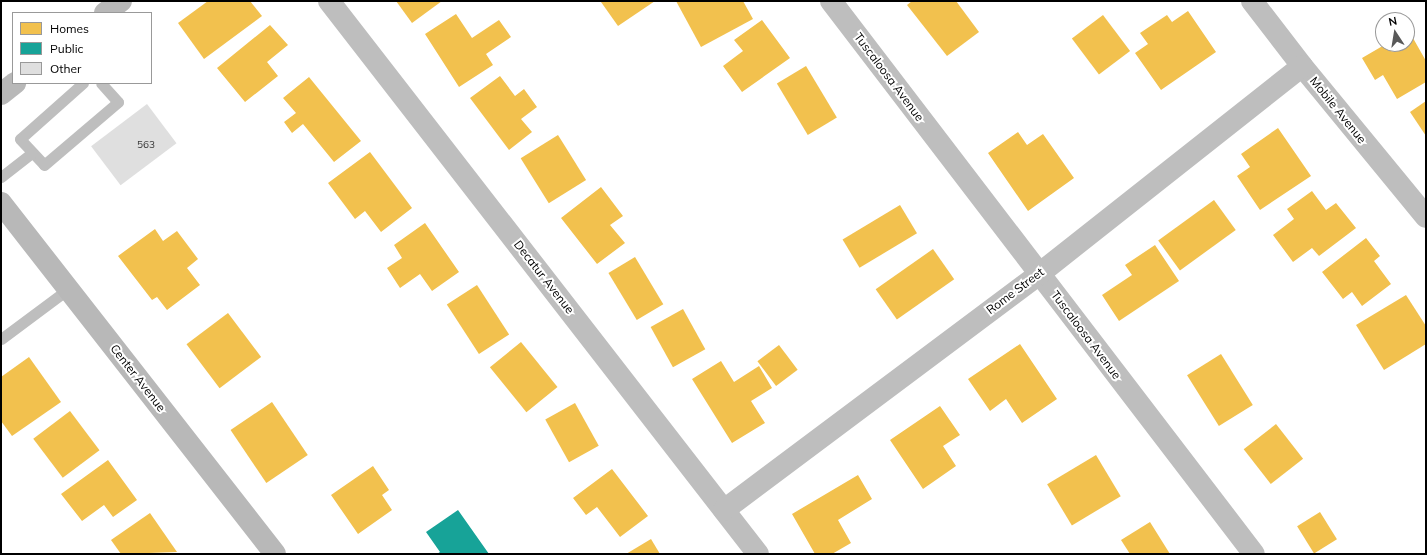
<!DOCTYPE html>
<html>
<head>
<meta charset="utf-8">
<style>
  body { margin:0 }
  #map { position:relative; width:1427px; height:555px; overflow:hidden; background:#fff; font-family:Mulish,sans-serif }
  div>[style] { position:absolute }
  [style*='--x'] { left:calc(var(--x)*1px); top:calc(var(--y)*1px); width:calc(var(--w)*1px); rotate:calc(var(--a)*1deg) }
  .homes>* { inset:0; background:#f2c14e; transform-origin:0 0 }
  .public>* { inset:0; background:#17a398 }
  .building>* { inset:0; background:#dfdfdf; transform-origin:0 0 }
  .lane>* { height:11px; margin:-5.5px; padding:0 5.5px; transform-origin:5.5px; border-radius:5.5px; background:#bebebe }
  .street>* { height:22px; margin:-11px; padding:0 11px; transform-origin:11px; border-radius:11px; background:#bebebe }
  .secondary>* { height:22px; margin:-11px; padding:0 11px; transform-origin:11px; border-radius:11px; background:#b8b8b8 }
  span { translate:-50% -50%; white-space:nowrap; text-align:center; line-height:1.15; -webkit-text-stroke:4px #fff; paint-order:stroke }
  .number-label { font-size:10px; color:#383838 }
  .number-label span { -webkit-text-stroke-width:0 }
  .street-label { font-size:12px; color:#000 }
  .frame { position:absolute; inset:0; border:2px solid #000; pointer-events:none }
  .legend { position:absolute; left:12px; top:12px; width:140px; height:72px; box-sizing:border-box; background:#fff; border:1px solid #999; margin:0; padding:5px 7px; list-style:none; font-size:12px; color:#000 }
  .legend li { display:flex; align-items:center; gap:8px; height:20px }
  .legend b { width:20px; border:1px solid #999 }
  .north { position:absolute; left:1375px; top:12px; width:40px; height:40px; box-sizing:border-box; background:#fff; border:1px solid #999; border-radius:50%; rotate:348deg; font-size:11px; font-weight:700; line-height:16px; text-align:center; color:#000 }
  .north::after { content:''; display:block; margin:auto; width:14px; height:18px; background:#595959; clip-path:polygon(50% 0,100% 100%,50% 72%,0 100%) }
</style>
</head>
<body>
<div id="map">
  <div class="homes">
    <i style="clip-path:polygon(208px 1px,250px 1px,262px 16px,204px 59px,178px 23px)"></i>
    <i style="clip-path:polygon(396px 1px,442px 1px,412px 23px)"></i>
    <i style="clip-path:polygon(603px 1px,655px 1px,618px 26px,601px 2px)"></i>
    <i style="clip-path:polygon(676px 1px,743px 1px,753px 19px,701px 47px)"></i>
    <i style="clip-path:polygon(912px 1px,956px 1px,979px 32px,947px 56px,907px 5px)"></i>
    <i style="clip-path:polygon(1188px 11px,1216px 52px,1161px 90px,1135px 53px,1148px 44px,1140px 33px,1167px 15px,1172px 22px)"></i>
    <i style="clip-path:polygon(456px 14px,472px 38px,499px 20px,511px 37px,486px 54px,493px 65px,459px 87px,425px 34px)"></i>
    <i style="left:1103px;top:15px;width:45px;height:39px;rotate:53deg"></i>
    <i style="clip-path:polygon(762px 20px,790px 58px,742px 92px,723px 66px,743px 51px,734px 40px)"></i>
    <i style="clip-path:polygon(270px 25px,288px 45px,267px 62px,278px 76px,245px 102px,217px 68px)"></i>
    <i style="clip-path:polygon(1409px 31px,1426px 61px,1426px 82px,1397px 99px,1383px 75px,1375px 80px,1362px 58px,1386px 44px,1407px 44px)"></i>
    <i style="left:806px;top:66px;width:60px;height:34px;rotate:59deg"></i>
    <i style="clip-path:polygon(500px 76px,515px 96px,524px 89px,537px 107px,521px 119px,532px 132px,509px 150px,470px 98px)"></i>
    <i style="clip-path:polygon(309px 77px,361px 141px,334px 162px,303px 124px,292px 133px,284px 122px,296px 113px,283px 98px)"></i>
    <i style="clip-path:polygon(1426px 101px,1426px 136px,1410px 112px)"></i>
    <i style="clip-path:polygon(1278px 128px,1311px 176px,1260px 210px,1237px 176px,1250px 167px,1241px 154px)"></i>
    <i style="clip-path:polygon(1018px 132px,1027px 145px,1043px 134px,1074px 178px,1028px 211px,988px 153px)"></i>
    <i style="left:558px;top:135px;width:53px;height:44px;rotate:58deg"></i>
    <i style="clip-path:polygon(370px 152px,412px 208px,381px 232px,365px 211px,355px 219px,328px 183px)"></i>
    <i style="clip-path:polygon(601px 187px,623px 216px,610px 225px,625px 243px,597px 264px,561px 218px)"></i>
    <i style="clip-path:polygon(1312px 191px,1326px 210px,1336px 203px,1356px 228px,1319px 256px,1312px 248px,1293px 262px,1273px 235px,1294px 219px,1287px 209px)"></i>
    <i style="left:1214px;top:200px;width:37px;height:69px;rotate:54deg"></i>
    <i style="left:900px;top:205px;width:33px;height:67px;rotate:59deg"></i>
    <i style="clip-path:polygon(425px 223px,459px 272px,432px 291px,420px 274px,400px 288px,387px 268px,402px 258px,394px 245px)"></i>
    <i style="clip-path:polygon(155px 229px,163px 241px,177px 231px,198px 259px,187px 268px,200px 285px,167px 310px,157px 297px,152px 300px,118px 256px)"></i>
    <i style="clip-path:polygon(1366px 238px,1380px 256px,1374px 261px,1391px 284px,1362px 306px,1352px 292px,1343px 299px,1322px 272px)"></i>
    <i style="clip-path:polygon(1155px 245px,1179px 281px,1119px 321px,1102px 295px,1132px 275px,1125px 265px)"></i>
    <i style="left:933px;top:249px;width:37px;height:70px;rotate:55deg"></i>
    <i style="left:635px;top:257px;width:55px;height:31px;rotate:59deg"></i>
    <i style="left:477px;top:285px;width:59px;height:36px;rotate:57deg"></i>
    <i style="clip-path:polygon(1406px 295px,1426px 326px,1426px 344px,1384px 370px,1356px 325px)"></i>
    <i style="left:683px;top:309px;width:46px;height:37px;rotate:61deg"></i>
    <i style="left:228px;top:313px;width:55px;height:52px;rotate:53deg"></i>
    <i style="left:521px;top:342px;width:58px;height:40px;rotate:51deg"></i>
    <i style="clip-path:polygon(1020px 344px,1057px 399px,1022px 423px,1006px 399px,990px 411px,968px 379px)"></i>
    <i style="left:779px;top:345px;width:31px;height:27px;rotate:53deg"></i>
    <i style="left:1221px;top:354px;width:60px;height:40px;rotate:58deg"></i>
    <i style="clip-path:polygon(29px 357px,61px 402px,12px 436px,1px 421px,1px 377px)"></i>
    <i style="clip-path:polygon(721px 361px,734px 382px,759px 366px,772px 388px,751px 401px,765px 423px,732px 443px,692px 379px)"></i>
    <i style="left:272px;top:402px;width:64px;height:50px;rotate:56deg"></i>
    <i style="left:575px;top:403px;width:49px;height:34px;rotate:61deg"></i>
    <i style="clip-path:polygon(940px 406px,960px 435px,943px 446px,956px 466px,923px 489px,890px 440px)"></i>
    <i style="left:70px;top:411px;width:49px;height:46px;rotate:53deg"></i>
    <i style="left:1276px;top:424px;width:44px;height:41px;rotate:52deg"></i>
    <i style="left:1096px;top:455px;width:48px;height:57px;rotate:59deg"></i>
    <i style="clip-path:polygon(108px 460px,137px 500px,113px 517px,104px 505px,82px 521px,61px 494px)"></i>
    <i style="clip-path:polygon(373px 466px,389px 490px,382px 495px,392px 510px,358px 534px,331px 495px)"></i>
    <i style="clip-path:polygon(612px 469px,648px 516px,620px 537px,597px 507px,586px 515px,573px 498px)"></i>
    <i style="clip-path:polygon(858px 475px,872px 499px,838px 520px,851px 543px,832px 554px,815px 554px,792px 514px)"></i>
    <i style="left:1320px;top:512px;width:32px;height:27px;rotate:58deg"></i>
    <i style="clip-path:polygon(150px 513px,177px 552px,121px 554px,111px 540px)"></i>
    <i style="clip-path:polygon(1150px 522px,1170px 554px,1130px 554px,1121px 540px)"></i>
    <i style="clip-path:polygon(651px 539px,660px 554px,626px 554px)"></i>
  </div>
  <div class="public">
    <i style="clip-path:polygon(458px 510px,489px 554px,437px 554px,440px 552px,426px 532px)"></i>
  </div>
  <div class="building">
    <i style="left:147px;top:104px;width:49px;height:70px;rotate:53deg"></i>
  </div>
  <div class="lane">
    <i style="--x:83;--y:83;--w:84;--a:138.4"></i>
    <i style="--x:20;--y:139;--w:35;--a:47"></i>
    <i style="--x:44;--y:165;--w:97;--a:-40.4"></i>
    <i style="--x:118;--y:102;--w:25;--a:-132"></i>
    <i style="--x:1;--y:177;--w:39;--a:-38"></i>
    <i style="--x:1;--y:339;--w:84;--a:-36.7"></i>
  </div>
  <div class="street">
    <i style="--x:329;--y:1;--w:700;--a:52.2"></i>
    <i style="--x:831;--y:1;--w:696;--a:52.59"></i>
    <i style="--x:1252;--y:1;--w:82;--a:52.4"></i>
    <i style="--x:1302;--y:66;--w:195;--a:50.6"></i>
    <i style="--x:724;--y:510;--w:394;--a:-36.8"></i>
    <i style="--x:1039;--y:274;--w:335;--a:-38.3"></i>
  </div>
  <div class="secondary">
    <i style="--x:105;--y:13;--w:20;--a:-37"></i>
    <i style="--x:1;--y:94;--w:18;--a:-38"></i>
    <i style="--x:1;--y:203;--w:445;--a:52"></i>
  </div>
  <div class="number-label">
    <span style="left:146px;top:145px">563</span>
  </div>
  <div class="street-label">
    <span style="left:889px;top:77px;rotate:53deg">Tuscaloosa Avenue</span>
    <span style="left:1338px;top:110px;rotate:51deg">Mobile Avenue</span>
    <span style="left:544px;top:277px;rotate:52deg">Decatur Avenue</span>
    <span style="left:1015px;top:291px;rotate:-37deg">Rome Street</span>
    <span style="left:1086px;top:335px;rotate:53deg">Tuscaloosa Avenue</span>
    <span style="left:138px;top:378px;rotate:52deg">Center Avenue</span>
  </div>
  <div class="frame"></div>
  <ul class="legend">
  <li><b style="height:11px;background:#f2c14e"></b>Homes</li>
  <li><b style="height:11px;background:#17a398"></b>Public</li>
  <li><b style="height:11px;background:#dfdfdf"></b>Other</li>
  </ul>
  <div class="north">N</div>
</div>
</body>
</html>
